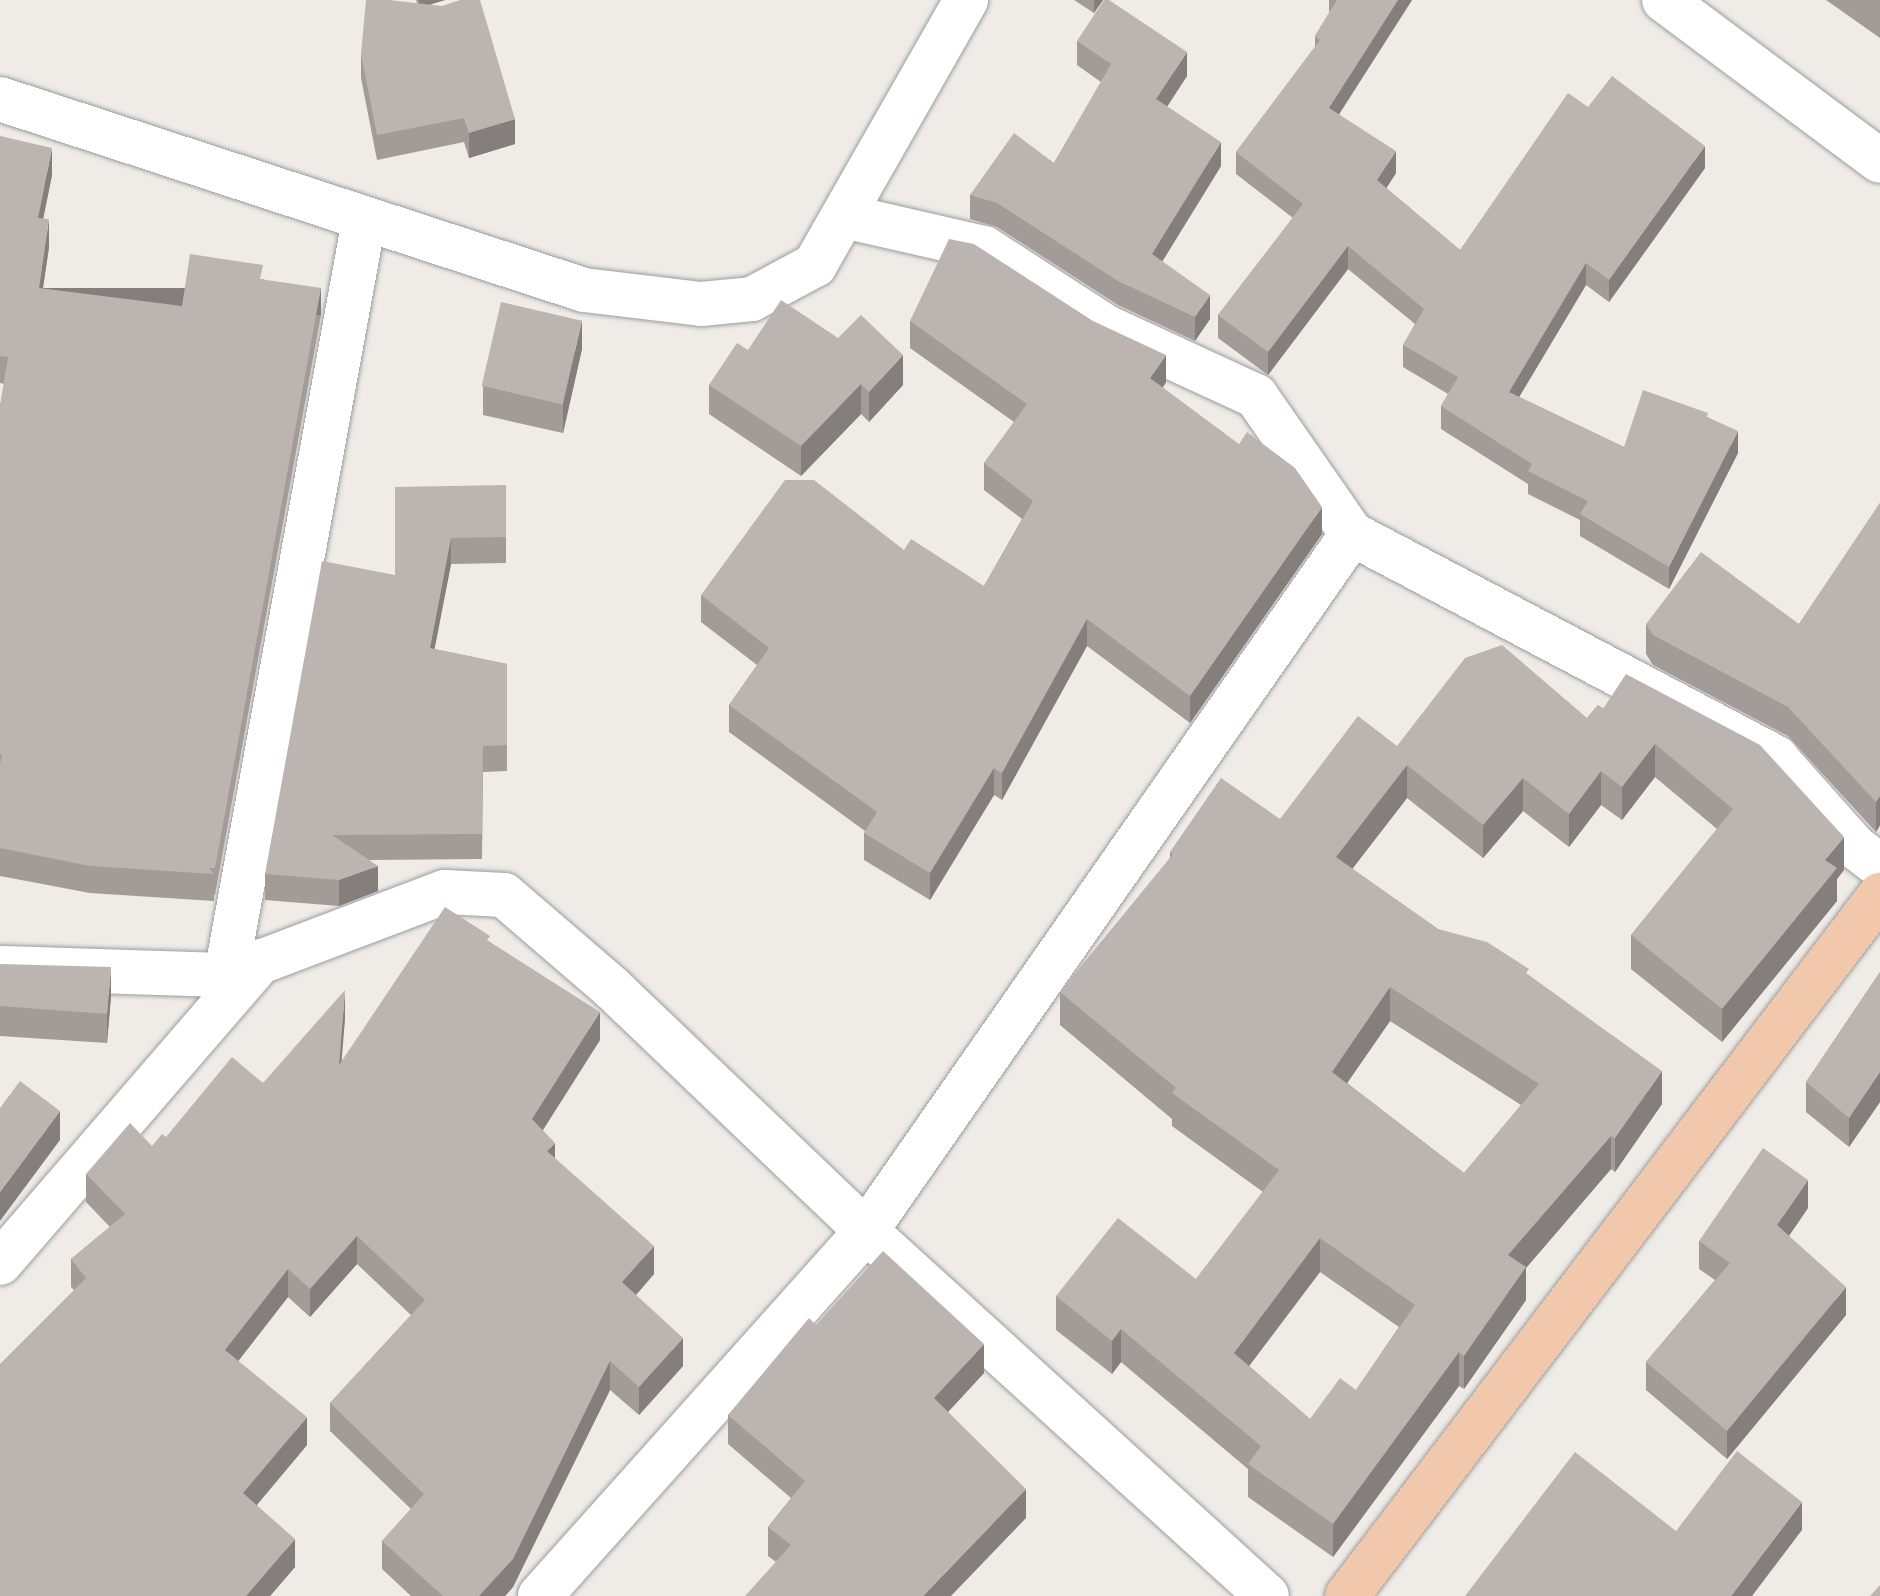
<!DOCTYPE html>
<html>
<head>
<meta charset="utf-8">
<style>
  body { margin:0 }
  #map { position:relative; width:1880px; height:1596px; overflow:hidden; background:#efece8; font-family:"Alegreya Sans",sans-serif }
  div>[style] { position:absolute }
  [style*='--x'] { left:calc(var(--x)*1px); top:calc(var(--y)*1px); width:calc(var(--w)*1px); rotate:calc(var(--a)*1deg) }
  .roads { filter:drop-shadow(0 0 2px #9d9d9d) drop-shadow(0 0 2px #9d9d9d) }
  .minor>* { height:44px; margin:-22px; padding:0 22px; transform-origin:22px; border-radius:22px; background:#fff }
  .major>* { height:44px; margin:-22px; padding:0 22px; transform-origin:22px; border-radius:22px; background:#f1c8ab }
  .wall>* { inset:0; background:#a29b98 }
  .shaded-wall>* { inset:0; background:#847e7c; transform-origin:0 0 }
  .building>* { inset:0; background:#bcb4b1; transform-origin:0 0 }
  span { translate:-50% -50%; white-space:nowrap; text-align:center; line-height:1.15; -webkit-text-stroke:7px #fff; paint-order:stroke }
</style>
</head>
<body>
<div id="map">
  <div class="roads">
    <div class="minor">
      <i style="--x:1664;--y:0;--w:269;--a:36.7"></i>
      <i style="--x:0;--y:99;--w:614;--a:18.11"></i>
      <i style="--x:584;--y:290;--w:118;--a:6.8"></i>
      <i style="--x:701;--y:304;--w:51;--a:-5.6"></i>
      <i style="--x:752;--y:299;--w:72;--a:-28.4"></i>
      <i style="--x:815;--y:265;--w:305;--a:-60.3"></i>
      <i style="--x:844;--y:216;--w:144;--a:12.9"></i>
      <i style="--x:984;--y:248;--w:145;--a:32.9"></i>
      <i style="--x:1106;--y:327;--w:165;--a:24.7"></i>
      <i style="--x:1256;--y:396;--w:168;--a:55.2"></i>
      <i style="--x:1352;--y:534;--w:480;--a:27.8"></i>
      <i style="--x:1776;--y:758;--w:119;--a:48.4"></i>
      <i style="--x:1855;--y:847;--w:31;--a:37"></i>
      <i style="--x:0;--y:968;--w:226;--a:1.8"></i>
      <i style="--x:226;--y:975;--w:234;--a:-20.8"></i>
      <i style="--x:445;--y:892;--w:59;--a:2.9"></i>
      <i style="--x:504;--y:895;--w:143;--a:40.7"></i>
      <i style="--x:612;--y:988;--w:352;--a:43.7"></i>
      <i style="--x:866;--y:1231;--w:542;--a:42.31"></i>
      <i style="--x:226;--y:975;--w:768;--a:-79.64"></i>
      <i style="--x:0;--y:1263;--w:399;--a:-49.2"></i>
      <i style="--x:540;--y:1596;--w:489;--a:-48.2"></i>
      <i style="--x:866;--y:1231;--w:850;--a:-55.11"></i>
    </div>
    <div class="major">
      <i style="--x:1347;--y:1596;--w:881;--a:-52.75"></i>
    </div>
  </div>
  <div class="wall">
    <i style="clip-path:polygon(416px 0,445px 0,431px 4px,515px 144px,469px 158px,464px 142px,377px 160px,361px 78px,361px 54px,417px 3px)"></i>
    <i style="clip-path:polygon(1074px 0,1103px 0,1094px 13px)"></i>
    <i style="clip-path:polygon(1329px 0,1412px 0,1339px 114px,1396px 173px,1386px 188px,1460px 250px,1588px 107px,1705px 168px,1609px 302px,1586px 285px,1519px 397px,1624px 447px,1708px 417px,1738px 453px,1669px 589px,1580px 536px,1580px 520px,1528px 494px,1528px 484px,1441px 429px,1441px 406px,1448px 394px,1403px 367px,1403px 345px,1415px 324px,1348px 269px,1268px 375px,1218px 338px,1218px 315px,1293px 218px,1236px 174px,1236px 152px,1315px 47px,1315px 36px,1329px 13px)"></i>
    <i style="clip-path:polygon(1826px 0,1880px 0,1880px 38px)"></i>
    <i style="clip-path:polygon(1077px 41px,1187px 76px,1167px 107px,1221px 166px,1162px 262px,1210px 319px,1195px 341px,1118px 305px,997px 227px,970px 219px,970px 195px,1054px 163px,1101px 82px,1077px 65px)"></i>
    <i style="clip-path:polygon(0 136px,52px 175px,43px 218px,49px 247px,43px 288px,182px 306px,263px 279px,321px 315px,215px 895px,214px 895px,214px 901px,90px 893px,0 876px,0 406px,4px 384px,0 383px)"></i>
    <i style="clip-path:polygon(910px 321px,1166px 382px,1163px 388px,1322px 534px,1190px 723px,1087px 646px,1002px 800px,994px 795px,930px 900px,864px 860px,864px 833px,865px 831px,729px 732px,729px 705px,757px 665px,701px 622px,701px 595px,904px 550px,984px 586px,1022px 519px,984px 490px,984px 463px,1014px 422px,910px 348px)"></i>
    <i style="clip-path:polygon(582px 349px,563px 433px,483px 415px,483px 386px)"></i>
    <i style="clip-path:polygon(748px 350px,903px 385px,869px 422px,861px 414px,801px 476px,709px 414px,709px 385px)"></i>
    <i style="clip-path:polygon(506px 485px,506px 563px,451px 564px,434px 649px,507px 664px,507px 771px,483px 772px,482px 859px,370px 860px,378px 891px,339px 906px,265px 900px,265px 874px,395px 575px)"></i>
    <i style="clip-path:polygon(1880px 503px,1880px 825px,1876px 832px,1788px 736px,1653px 665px,1646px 654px,1646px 624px,1799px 624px)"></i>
    <i style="clip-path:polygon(evenodd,1598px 705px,1844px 870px,1837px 879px,1837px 901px,1722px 1042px,1631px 969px,1631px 935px,1717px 829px,1655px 777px,1622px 820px,1601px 805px,1569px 847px,1523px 811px,1483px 858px,1407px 798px,1352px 869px,1438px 929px,1529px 976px,1662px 1104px,1615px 1172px,1611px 1169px,1526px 1268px,1526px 1300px,1464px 1389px,1459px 1386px,1333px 1557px,1248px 1497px,1248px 1469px,1121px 1362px,1112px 1374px,1056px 1330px,1056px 1296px,1196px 1279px,1263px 1192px,1172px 1126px,1172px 1119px,1060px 1025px,1060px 992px,1170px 859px,1170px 852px,1280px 819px,1397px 746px,1587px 718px,1598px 705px,1390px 1021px,1521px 1105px,1464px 1173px,1347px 1083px,1390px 1021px,1598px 705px,1320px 1272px,1399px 1327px,1356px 1390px,1310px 1419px,1249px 1366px,1320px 1272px)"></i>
    <i style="clip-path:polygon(490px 942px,600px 1040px,543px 1130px,555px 1159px,654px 1274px,636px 1295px,683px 1366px,639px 1415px,610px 1390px,513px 1587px,505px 1596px,411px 1596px,382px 1569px,382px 1541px,411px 1509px,330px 1431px,330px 1403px,411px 1315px,357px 1264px,310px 1317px,288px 1297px,238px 1361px,307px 1445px,257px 1505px,295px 1567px,270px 1596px,0 1596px,74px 1290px,71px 1287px,71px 1259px,110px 1227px,86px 1202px,86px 1174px,152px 1146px,263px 1083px,345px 1018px,341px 1061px)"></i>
    <i style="clip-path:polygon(0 964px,111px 996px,107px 1043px,0 1036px)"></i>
    <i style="clip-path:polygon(1880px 972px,1880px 1102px,1849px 1147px,1806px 1112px,1806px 1082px)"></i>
    <i style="clip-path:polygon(1808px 1208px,1789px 1236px,1846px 1315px,1727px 1459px,1646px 1390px,1646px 1362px,1715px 1280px,1699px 1269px,1699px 1241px)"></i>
    <i style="clip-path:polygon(816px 1325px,984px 1373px,948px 1412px,1026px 1518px,776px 1562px,768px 1556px,768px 1527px,791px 1498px,728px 1444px,728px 1415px)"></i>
  </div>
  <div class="shaded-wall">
    <i style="clip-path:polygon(419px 0,445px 0,419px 8px)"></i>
    <i style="clip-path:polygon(1094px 0,1103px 0,1094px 13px)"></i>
    <i style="clip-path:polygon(1398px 0,1412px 0,1329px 130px,1329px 108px)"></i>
    <i style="clip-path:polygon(1187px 52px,1187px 76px,1156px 123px,1156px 99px)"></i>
    <i style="clip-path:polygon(515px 119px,515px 144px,469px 158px,469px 133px)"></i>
    <i style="clip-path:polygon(1221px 142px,1221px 166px,1152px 278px,1152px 254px)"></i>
    <i style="clip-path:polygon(1705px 146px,1705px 168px,1609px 302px,1609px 280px)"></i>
    <i style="clip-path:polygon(52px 148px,52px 175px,38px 245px,38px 218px)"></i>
    <i style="clip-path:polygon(1396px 151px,1396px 173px,1377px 203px,1377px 180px)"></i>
    <i style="clip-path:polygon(49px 219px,49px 247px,39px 315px,39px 288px)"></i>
    <i style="clip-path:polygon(1348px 246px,1348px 269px,1268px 375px,1268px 352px)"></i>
    <i style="clip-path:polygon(1586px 263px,1586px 285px,1509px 414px,1509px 392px)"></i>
    <i style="left:321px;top:288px;width:27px;height:590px;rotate:90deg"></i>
    <i style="clip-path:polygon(1210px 295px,1210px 319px,1195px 341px,1195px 317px)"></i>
    <i style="clip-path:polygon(582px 320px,582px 349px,563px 433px,563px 404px)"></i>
    <i style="clip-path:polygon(903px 355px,903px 385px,869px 422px,869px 392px)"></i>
    <i style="clip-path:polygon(1166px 355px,1166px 382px,1150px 405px,1150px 378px)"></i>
    <i style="clip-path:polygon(861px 384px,861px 414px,801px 476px,801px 446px)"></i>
    <i style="clip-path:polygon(1738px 431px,1738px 453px,1669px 589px,1669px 567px)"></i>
    <i style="clip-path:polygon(1322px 507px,1322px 534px,1190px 723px,1190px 696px)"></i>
    <i style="clip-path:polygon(451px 538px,451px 564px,430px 673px,430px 648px)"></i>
    <i style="clip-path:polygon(1087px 619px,1087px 646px,1002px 800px,1002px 773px)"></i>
    <i style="clip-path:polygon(1655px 744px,1655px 777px,1622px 820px,1622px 787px)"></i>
    <i style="clip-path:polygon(1407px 765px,1407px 798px,1336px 890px,1336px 857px)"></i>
    <i style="clip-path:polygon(994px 768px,994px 795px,930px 900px,930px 873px)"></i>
    <i style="clip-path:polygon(1601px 771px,1601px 805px,1569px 847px,1569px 814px)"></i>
    <i style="clip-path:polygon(1523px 778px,1523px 811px,1483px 858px,1483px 825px)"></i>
    <i style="clip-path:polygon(1880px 796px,1880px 825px,1876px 832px,1876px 802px)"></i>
    <i style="clip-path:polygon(1844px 837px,1844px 870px,1837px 879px,1837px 901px,1722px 1042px,1722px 1009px,1825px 860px)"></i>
    <i style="clip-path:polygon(378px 866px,378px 891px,339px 906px,339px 880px)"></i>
    <i style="clip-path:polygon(111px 967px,111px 996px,107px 1043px,107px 1014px)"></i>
    <i style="clip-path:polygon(1390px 987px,1390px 1021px,1332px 1105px,1332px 1072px)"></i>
    <i style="clip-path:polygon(345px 990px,345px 1018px,339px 1094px,339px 1065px)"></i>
    <i style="clip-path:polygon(600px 1012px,600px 1040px,532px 1147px,532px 1119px)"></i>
    <i style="clip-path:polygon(1662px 1071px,1662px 1104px,1615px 1172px,1615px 1138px)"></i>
    <i style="clip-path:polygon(1880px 1072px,1880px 1102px,1849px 1147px,1849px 1118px)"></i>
    <i style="clip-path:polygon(60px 1111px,60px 1140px,0 1221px,0 1192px)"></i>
    <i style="clip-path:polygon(1611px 1136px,1611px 1169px,1526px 1268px,1526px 1300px,1464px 1389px,1464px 1356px,1508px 1255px)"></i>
    <i style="clip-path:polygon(555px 1143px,555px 1171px,547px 1151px)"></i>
    <i style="clip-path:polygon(1808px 1180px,1808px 1208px,1777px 1253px,1777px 1225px)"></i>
    <i style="clip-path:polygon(357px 1236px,357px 1264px,310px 1317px,310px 1289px)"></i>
    <i style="clip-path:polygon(1320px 1238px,1320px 1272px,1234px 1386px,1234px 1353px)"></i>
    <i style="clip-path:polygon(654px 1246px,654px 1274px,622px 1311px,622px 1282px)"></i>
    <i style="clip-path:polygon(288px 1269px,288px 1297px,225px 1378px,225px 1350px)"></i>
    <i style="clip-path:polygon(1846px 1287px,1846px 1315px,1727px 1459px,1727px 1431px)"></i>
    <i style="clip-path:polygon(1121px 1329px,1121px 1362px,1112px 1374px,1112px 1341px)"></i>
    <i style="clip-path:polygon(683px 1338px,683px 1366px,639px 1415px,639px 1387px)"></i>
    <i style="clip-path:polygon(984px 1344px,984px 1373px,934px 1427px,934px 1398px)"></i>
    <i style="clip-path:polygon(1459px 1352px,1459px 1386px,1333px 1557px,1333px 1524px)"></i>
    <i style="clip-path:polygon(610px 1361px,610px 1390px,513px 1587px,505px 1596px,479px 1596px)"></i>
    <i style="clip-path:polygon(307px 1417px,307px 1445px,243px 1521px,243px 1493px)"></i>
    <i style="clip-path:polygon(1026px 1489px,1026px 1518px,951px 1596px,923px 1596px)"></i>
    <i style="clip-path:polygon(1802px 1502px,1802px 1530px,1752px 1596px,1731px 1596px)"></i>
    <i style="clip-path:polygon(295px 1539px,295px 1567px,270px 1596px,246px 1596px)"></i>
  </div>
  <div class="building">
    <i style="clip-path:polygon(366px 0,389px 0,442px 6px,460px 0,480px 0,515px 119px,469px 133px,464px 118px,377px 135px,361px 54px)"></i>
    <i style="clip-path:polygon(1104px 0,1109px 0,1187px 52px,1156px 99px,1221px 142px,1152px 254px,1210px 295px,1195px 317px,1118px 281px,997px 203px,970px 195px,1014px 133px,1054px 163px,1111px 64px,1077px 41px)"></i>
    <i style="clip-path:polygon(1337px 0,1398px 0,1329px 108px,1396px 151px,1377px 180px,1460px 250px,1568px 93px,1588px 107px,1612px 76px,1705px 146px,1609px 280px,1586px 263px,1509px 392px,1624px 447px,1643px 390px,1708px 413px,1707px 417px,1738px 431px,1669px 567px,1580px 514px,1588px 501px,1528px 471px,1532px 464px,1441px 406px,1458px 377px,1403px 345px,1424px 309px,1348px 246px,1268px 352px,1218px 315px,1303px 204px,1236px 152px,1320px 40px,1315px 36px)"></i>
    <i style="clip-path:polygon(0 136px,52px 148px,38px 218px,49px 219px,39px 288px,182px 306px,190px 254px,263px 265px,260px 279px,321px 288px,215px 868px,209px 868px,214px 874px,90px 866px,0 848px,0 764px,2px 755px,0 754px,0 406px,8px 357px,0 356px)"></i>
    <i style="clip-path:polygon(949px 239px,974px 244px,1093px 321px,1166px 355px,1150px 378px,1239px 444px,1247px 432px,1295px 468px,1322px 507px,1190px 696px,1087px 619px,1002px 773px,994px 768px,930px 873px,864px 833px,877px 812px,729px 705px,769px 648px,701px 595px,785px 480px,814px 480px,904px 550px,911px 539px,984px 586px,1033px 501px,984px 463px,1027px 404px,910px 321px)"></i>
    <i style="clip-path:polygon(781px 300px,838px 338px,861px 315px,903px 355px,869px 392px,861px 384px,801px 446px,709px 385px,737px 343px,748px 350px)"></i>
    <i style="left:501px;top:302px;width:83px;height:86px;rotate:13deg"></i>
    <i style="clip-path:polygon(506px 485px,506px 537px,451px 538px,430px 648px,507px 664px,507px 745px,483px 746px,482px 834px,332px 835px,378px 866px,339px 880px,265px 874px,322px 561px,395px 575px,395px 487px)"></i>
    <i style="clip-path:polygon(1880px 503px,1880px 796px,1876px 802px,1788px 707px,1653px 635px,1646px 624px,1701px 552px,1799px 624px)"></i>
    <i style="clip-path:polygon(evenodd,1502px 645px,1587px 718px,1598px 705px,1603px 709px,1626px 674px,1760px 745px,1844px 837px,1825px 860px,1837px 868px,1722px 1009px,1631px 935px,1733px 809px,1655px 744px,1622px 787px,1601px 771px,1569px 814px,1523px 778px,1483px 825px,1407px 765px,1336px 857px,1438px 929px,1487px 942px,1529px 969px,1526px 973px,1662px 1071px,1615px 1138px,1611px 1136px,1508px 1255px,1526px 1267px,1464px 1356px,1459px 1352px,1333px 1524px,1248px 1464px,1261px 1446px,1121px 1329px,1112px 1341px,1056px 1296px,1118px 1218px,1196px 1279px,1279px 1170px,1172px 1093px,1176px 1088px,1060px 992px,1173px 854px,1170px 852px,1221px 778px,1280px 819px,1358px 716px,1397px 746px,1465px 658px,1502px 645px,1390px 987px,1539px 1084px,1464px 1173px,1332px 1072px,1390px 987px,1502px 645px,1320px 1238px,1415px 1305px,1356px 1390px,1340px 1378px,1310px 1419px,1234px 1353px,1320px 1238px)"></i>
    <i style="clip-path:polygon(445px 907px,490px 936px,487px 940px,600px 1012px,532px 1119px,555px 1143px,547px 1151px,654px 1246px,622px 1282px,683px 1338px,639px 1387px,610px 1361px,513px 1559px,479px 1596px,443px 1596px,382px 1541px,424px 1494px,330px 1403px,425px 1300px,357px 1236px,310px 1289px,288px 1269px,225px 1350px,307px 1417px,243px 1493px,295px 1539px,246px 1596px,0 1596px,0 1364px,86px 1278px,71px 1259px,125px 1214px,86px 1174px,130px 1123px,152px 1146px,162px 1134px,166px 1137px,232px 1057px,263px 1083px,345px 990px,339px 1065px)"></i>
    <i style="clip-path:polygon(0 964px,111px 967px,107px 1014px,0 1006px)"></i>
    <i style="clip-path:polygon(1880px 972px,1880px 1072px,1849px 1118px,1806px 1082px)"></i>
    <i style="clip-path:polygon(20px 1081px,60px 1111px,0 1192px,0 1108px)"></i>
    <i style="clip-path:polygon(1763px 1148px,1808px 1180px,1777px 1225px,1846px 1287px,1727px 1431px,1646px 1362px,1730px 1263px,1699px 1241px)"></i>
    <i style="clip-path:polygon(883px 1251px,984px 1344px,934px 1398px,1026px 1489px,923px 1596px,745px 1596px,791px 1545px,768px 1527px,805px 1481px,728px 1415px,809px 1318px,816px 1325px)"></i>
    <i style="clip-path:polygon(1737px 1451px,1802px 1502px,1731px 1596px,1465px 1596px,1575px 1452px,1676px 1531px)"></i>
    <i style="clip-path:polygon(1880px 1585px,1880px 1596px,1870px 1596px)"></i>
  </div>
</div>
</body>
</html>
